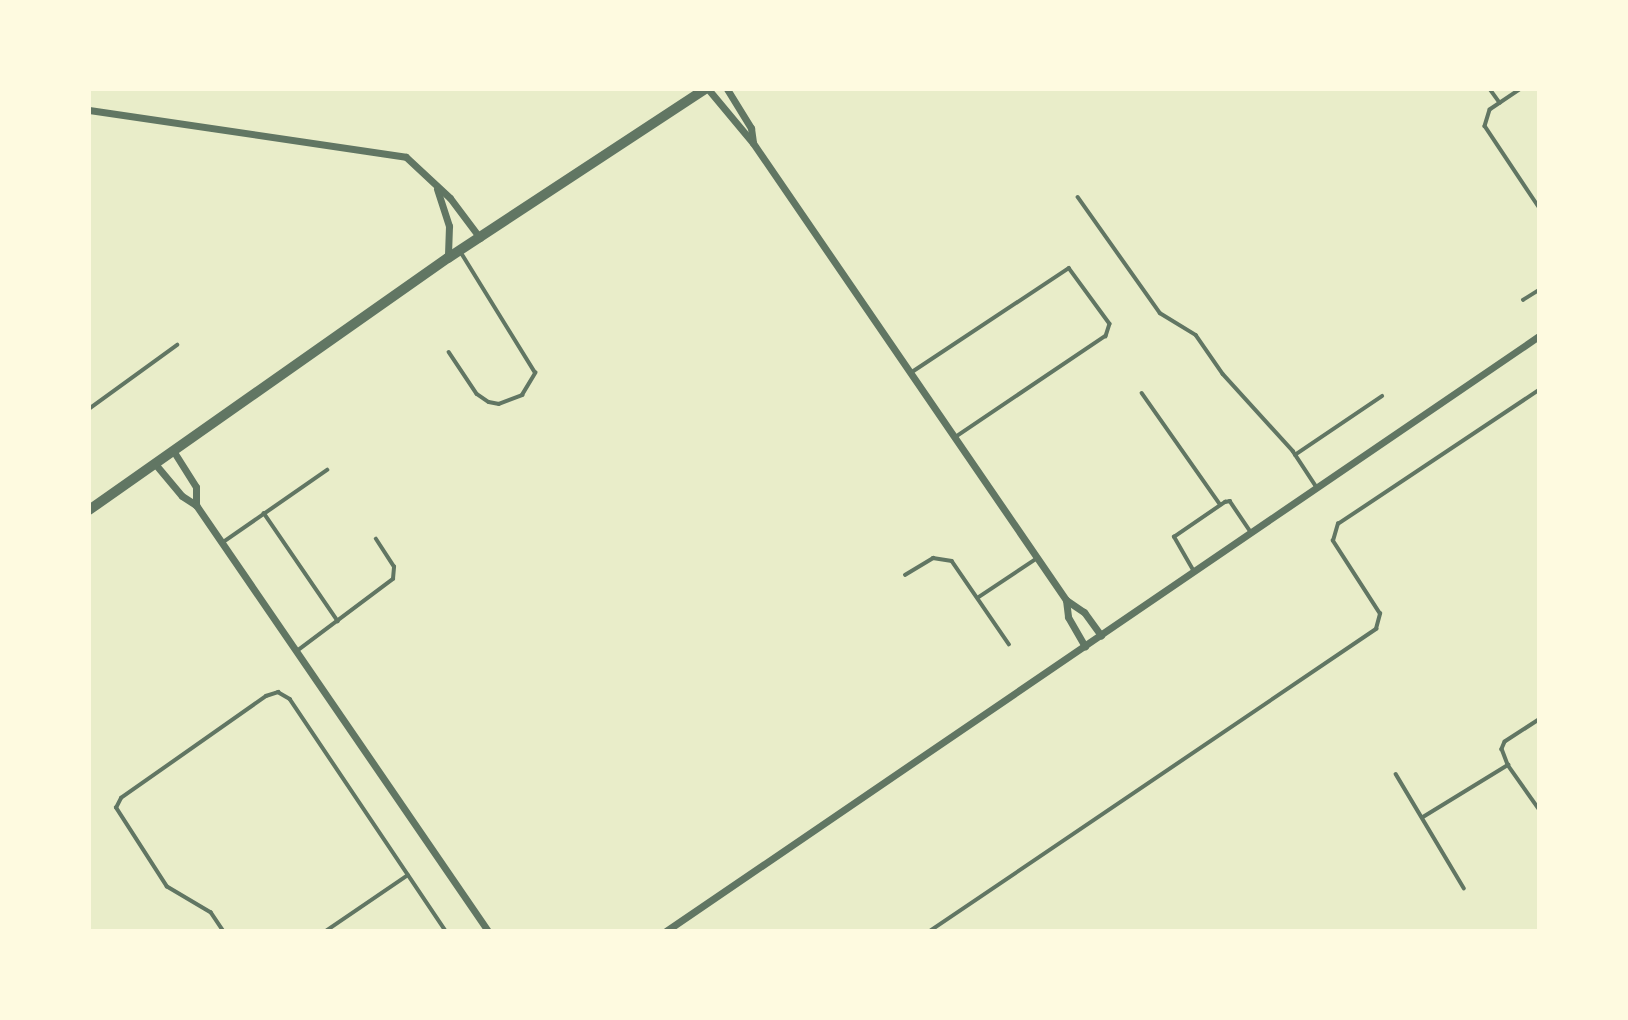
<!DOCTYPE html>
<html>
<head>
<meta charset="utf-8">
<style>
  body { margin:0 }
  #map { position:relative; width:1628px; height:1020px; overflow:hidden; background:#e9edc9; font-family:Cabin,sans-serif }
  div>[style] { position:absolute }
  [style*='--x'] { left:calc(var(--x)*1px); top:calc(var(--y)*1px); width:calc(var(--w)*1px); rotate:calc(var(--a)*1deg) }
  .service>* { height:3.5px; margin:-1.75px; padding:0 1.75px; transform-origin:1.75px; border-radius:1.75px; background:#617663 }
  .minor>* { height:7px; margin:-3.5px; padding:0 3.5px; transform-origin:3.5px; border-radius:3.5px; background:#617663 }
  .tertiary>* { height:10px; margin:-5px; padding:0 5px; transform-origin:5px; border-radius:5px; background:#617663 }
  span { translate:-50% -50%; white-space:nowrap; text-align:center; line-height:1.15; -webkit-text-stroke:7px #fefae0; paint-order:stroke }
  .frame { position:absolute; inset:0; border:91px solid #fefae0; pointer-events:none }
</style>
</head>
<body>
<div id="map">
  <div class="service">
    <i style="--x:1490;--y:89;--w:17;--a:54"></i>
    <i style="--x:1521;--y:89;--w:37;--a:146"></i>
    <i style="--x:1490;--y:110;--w:17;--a:107"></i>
    <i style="--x:1485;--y:126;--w:97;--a:56.3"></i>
    <i style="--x:1078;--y:197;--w:142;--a:54.7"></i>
    <i style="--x:1160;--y:313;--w:42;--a:31.4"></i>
    <i style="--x:1196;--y:335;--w:47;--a:55.3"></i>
    <i style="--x:1223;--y:374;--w:104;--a:47.7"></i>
    <i style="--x:1293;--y:451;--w:42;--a:56.7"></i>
    <i style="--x:1523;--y:300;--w:19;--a:-32"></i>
    <i style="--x:449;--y:352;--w:50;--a:56.3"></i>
    <i style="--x:477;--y:394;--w:14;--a:34"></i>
    <i style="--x:489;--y:402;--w:10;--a:11"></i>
    <i style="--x:499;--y:404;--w:25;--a:-21"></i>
    <i style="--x:522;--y:395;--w:26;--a:-59"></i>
    <i style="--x:535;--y:373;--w:141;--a:-121.7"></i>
    <i style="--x:912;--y:372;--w:188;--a:-33.5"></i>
    <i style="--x:1069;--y:268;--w:69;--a:53.8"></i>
    <i style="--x:1110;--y:324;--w:13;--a:108"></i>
    <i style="--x:1106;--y:336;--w:182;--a:146"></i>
    <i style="--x:1142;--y:393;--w:136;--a:54.9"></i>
    <i style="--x:89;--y:409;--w:109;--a:-36"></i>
    <i style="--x:1295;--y:455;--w:105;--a:-34.1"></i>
    <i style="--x:264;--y:513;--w:131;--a:55.6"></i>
    <i style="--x:222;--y:543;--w:128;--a:-34.8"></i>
    <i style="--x:1193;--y:570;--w:38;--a:-120"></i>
    <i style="--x:1174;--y:537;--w:62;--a:-34.5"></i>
    <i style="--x:1225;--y:502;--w:5;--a:-11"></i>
    <i style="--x:1230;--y:501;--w:37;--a:56"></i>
    <i style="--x:905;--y:575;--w:33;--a:-31"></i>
    <i style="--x:933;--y:558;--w:19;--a:9"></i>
    <i style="--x:952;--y:561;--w:101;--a:55.5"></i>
    <i style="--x:979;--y:597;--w:69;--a:-33.7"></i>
    <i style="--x:297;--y:651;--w:120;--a:-36.9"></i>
    <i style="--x:393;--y:579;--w:12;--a:-85"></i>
    <i style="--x:394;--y:567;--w:33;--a:-123"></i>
    <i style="--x:1539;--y:720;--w:40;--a:147.1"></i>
    <i style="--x:1505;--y:742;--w:8;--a:113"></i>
    <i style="--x:1502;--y:749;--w:17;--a:69"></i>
    <i style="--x:1508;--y:765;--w:54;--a:54.8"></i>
    <i style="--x:1396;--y:774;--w:133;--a:59.2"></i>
    <i style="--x:1423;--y:817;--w:100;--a:-31.5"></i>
    <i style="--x:223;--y:931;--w:22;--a:-124"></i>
    <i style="--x:211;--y:913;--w:51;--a:-149.4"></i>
    <i style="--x:167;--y:887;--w:94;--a:-122.8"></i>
    <i style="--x:116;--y:808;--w:11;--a:-63"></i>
    <i style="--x:121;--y:798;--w:177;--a:-35.1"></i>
    <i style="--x:266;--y:696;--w:13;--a:-18"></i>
    <i style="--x:278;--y:692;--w:14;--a:30"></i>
    <i style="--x:290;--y:699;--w:280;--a:56.1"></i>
    <i style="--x:326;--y:931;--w:99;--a:-34.3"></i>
    <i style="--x:930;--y:931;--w:539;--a:-34.1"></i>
    <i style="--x:1376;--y:629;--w:16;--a:-75"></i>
    <i style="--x:1380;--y:614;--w:87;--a:-122.8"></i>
    <i style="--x:1333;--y:541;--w:18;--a:-74"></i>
    <i style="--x:1338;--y:524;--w:242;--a:-33.7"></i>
  </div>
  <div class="minor">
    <i style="--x:708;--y:89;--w:70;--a:50.2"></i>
    <i style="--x:753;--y:143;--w:554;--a:55.59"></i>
    <i style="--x:1066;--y:600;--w:22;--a:34"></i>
    <i style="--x:1084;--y:612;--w:29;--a:54"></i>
    <i style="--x:727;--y:89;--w:46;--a:58.4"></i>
    <i style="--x:751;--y:128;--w:15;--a:82"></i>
    <i style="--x:89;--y:110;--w:320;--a:8.4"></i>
    <i style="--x:406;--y:157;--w:60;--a:43"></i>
    <i style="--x:450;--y:198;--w:50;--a:53.1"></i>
    <i style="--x:437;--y:189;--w:39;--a:72"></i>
    <i style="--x:449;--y:226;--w:32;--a:92"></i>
    <i style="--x:174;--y:452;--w:41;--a:57.8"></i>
    <i style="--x:196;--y:487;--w:18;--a:90"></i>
    <i style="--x:156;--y:465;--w:40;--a:50"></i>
    <i style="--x:182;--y:496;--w:17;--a:33"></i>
    <i style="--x:196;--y:505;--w:516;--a:55.57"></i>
    <i style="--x:1066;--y:600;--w:17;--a:83"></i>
    <i style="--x:1068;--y:617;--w:34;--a:60"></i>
    <i style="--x:666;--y:931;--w:1056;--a:-34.28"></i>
  </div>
  <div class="tertiary">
    <i style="--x:89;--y:510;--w:439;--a:-35.1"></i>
    <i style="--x:448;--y:258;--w:308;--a:-33.3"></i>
  </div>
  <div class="frame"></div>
</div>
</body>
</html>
